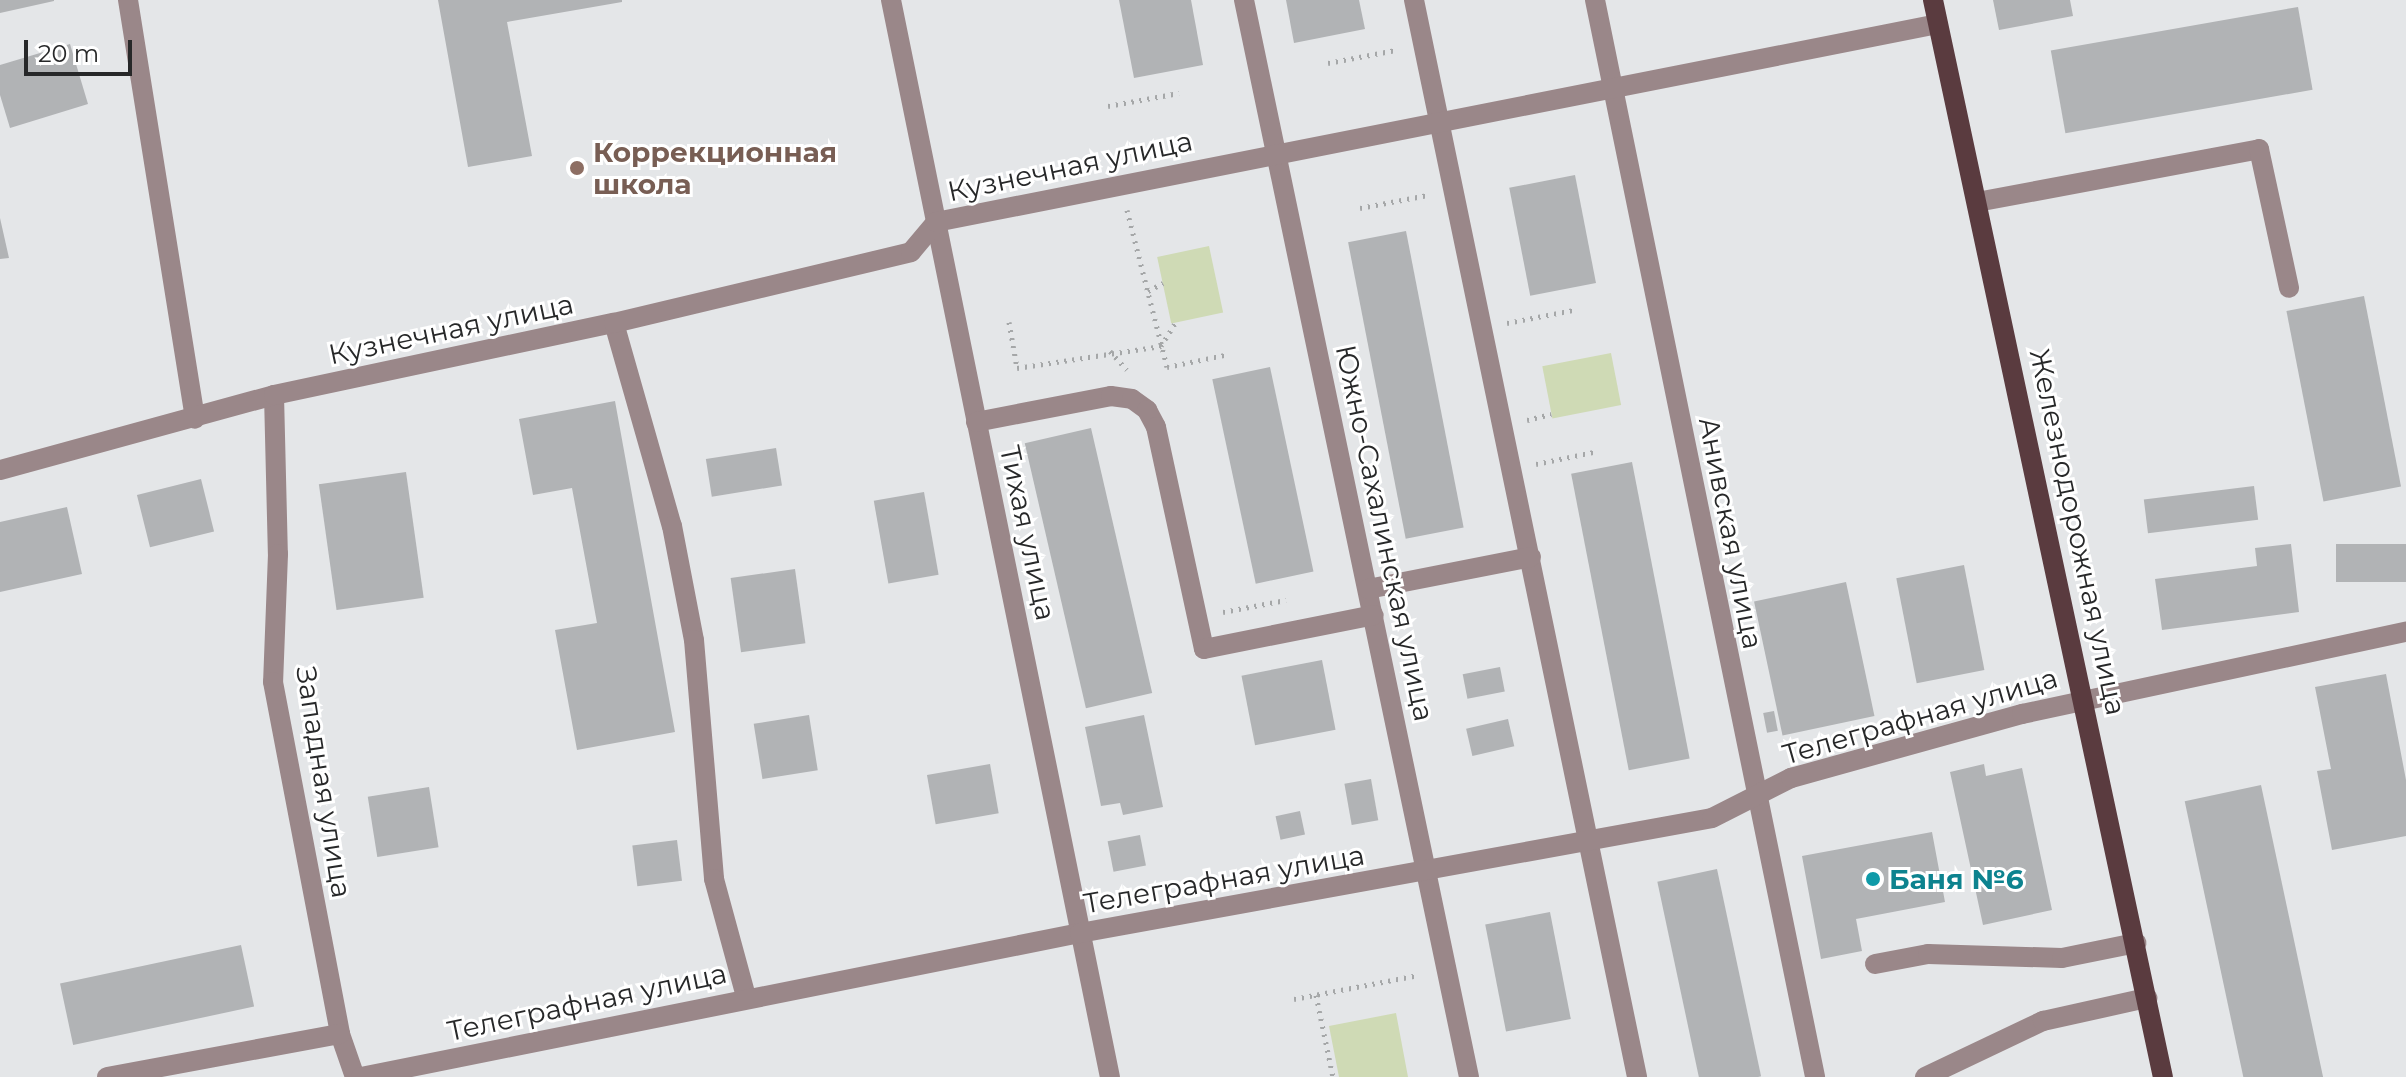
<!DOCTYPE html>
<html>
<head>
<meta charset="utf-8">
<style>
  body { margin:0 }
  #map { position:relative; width:2406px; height:1077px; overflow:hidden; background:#e4e6e8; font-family:Montserrat,sans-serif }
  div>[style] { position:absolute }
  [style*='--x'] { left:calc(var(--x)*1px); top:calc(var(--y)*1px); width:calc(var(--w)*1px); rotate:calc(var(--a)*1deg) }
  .green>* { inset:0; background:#cfdab5; transform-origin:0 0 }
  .building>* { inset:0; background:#b1b3b5; transform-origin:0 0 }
  .path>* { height:5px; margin-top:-2.5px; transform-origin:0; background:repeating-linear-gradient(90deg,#a5a7a8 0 2px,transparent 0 8px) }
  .minor>* { height:20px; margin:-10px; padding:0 10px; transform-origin:10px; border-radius:10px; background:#9a8789 }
  .major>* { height:20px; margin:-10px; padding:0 10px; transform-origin:10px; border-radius:10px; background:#5a3b3f }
  .dots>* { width:22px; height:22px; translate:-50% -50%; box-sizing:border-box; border:4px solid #fff; border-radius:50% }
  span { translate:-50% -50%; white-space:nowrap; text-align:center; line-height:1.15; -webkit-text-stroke:6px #fff; paint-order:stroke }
  .education-label { font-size:28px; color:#785e54; font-weight:700 }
  .left { translate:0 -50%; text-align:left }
  .street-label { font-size:28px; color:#272829 }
  .culture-label { font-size:28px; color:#0d838f; font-weight:700 }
  .scale { position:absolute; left:24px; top:40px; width:108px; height:36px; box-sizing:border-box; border:4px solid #272829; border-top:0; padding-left:10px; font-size:24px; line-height:28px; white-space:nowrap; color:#272829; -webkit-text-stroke:6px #fff; paint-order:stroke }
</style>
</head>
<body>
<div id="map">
  <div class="green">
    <i style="left:1209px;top:246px;width:68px;height:53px;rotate:78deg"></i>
    <i style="left:1611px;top:353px;width:53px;height:70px;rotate:79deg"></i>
    <i style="clip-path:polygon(1396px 1013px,1408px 1077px,1339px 1077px,1329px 1026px)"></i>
  </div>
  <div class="building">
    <i style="clip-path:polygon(0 0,54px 0,54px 1px,0 13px)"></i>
    <i style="clip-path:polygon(438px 0,622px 0,622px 2px,507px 22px,532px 156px,468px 167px)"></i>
    <i style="clip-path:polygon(1119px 0,1191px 0,1203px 65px,1134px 78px)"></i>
    <i style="clip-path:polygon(1286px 0,1359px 0,1365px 29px,1294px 43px)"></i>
    <i style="clip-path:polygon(1993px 0,2070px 0,2073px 16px,1999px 30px)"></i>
    <i style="left:2298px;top:7px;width:84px;height:251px;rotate:80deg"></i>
    <i style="clip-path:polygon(70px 44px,88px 104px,10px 128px,0 95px,0 65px)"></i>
    <i style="left:1575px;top:175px;width:110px;height:67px;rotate:79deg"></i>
    <i style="clip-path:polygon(0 218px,9px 258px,0 259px)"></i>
    <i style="left:1406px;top:231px;width:302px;height:59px;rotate:79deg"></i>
    <i style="left:2364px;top:296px;width:194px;height:79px;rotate:79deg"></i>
    <i style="left:1270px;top:367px;width:209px;height:59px;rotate:78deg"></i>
    <i style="clip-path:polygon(615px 401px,675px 732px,577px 750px,555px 630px,597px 623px,572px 488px,533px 495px,519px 419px)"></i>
    <i style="left:1091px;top:428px;width:272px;height:68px;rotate:77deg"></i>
    <i style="left:776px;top:448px;width:38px;height:71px;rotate:81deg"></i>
    <i style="left:1632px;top:462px;width:302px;height:62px;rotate:79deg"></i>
    <i style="left:406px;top:472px;width:127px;height:88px;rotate:82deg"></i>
    <i style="left:201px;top:479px;width:54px;height:66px;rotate:76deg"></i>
    <i style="left:2254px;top:486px;width:34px;height:111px;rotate:83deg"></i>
    <i style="left:924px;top:492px;width:84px;height:51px;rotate:80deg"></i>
    <i style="clip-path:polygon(67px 507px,82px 574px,0 592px,0 522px)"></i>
    <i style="clip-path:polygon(2291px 544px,2299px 612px,2162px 630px,2155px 579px,2257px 566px,2255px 548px)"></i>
    <i style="left:2406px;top:544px;width:38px;height:70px;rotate:90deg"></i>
    <i style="left:1964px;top:565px;width:107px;height:69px;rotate:79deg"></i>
    <i style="left:795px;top:569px;width:75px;height:65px;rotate:82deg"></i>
    <i style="left:1846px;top:582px;width:137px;height:94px;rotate:78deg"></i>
    <i style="left:1322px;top:660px;width:71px;height:82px;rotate:79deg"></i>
    <i style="left:1500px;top:667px;width:25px;height:38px;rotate:79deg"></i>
    <i style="clip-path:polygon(2386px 674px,2406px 780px,2406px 836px,2332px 850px,2317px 771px,2331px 769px,2315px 687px)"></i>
    <i style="left:1774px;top:711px;width:20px;height:11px;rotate:79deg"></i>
    <i style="left:809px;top:715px;width:56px;height:56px;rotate:81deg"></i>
    <i style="clip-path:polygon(1144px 715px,1163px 807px,1123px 815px,1120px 803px,1101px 806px,1085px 727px)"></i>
    <i style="left:1508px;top:719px;width:28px;height:43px;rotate:77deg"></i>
    <i style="left:990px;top:764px;width:50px;height:64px;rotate:80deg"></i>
    <i style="clip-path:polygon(1984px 764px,1986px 776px,2022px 768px,2052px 910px,1983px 925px,1950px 772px)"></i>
    <i style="left:1371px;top:779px;width:42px;height:27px;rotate:80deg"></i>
    <i style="left:2261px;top:785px;width:299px;height:78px;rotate:78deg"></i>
    <i style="left:429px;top:787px;width:61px;height:62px;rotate:81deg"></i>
    <i style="left:1300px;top:811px;width:24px;height:25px;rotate:78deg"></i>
    <i style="clip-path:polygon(1932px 832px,1945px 902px,1856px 919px,1862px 951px,1821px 959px,1802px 856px)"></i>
    <i style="left:1140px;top:835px;width:31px;height:33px;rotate:79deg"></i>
    <i style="left:677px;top:840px;width:41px;height:45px;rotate:83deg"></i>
    <i style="left:1717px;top:869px;width:212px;height:61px;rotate:78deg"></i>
    <i style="left:1550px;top:912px;width:109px;height:66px;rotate:79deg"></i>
    <i style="left:241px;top:945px;width:63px;height:185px;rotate:78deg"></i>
  </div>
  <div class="path">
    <i style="--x:1328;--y:63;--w:69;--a:-10.8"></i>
    <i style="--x:1108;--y:106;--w:72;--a:-10.4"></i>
    <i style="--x:1360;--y:208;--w:69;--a:-10.8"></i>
    <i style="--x:1127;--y:210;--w:162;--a:75.7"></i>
    <i style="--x:1167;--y:367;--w:63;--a:-11.8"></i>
    <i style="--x:1148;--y:291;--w:17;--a:-28"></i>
    <i style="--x:1009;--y:322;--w:47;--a:80.1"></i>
    <i style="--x:1017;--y:368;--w:146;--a:-8.7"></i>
    <i style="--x:1161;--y:346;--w:28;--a:-58"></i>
    <i style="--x:1507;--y:323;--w:67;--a:-11.1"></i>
    <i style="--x:1110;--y:351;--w:25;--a:48"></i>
    <i style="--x:1527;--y:420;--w:25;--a:-14"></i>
    <i style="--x:1536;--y:464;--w:63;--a:-11.8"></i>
    <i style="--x:1223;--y:612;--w:64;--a:-10.8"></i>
    <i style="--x:1316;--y:995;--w:84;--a:78.3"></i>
    <i style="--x:1294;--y:999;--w:127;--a:-10.9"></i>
  </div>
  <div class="minor">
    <i style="--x:128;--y:0;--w:424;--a:80.9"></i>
    <i style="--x:891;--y:0;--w:1099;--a:78.51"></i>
    <i style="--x:1244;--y:0;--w:1100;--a:78.2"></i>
    <i style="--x:1414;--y:0;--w:1100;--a:78.3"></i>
    <i style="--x:1595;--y:0;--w:1099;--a:78.45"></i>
    <i style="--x:1977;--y:202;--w:287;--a:-10.6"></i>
    <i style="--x:2259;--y:149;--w:142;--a:77.8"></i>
    <i style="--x:614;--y:323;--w:211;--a:74.1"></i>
    <i style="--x:672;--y:526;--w:116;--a:79.1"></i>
    <i style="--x:694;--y:640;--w:240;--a:85.2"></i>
    <i style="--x:714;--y:879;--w:122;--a:74.8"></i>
    <i style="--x:274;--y:395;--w:159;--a:88.6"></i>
    <i style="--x:278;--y:554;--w:128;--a:92.2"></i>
    <i style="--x:273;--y:682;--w:358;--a:79.2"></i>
    <i style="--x:340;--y:1034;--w:46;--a:70.8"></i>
    <i style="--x:976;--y:422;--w:137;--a:-10.9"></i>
    <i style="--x:1111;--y:396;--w:21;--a:8"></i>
    <i style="--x:1132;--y:399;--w:19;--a:36"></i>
    <i style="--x:1147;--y:410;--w:19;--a:62"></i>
    <i style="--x:1156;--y:427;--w:227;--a:77.8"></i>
    <i style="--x:1204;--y:649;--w:173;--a:-11.3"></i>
    <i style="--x:0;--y:470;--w:284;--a:-15.3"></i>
    <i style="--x:274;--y:395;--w:348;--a:-12"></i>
    <i style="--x:614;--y:323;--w:305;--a:-13.4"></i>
    <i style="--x:911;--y:252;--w:39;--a:-50"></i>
    <i style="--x:936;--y:222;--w:1021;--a:-11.18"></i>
    <i style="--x:1368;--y:589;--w:166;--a:-11.1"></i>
    <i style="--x:1875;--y:964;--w:54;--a:-10.7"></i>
    <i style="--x:1928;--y:954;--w:134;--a:1.7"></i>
    <i style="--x:2062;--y:958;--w:76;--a:-11.5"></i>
    <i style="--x:107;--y:1077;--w:237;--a:-10.5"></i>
    <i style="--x:361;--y:1077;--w:733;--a:-11.33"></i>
    <i style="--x:1080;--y:933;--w:642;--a:-10.31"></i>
    <i style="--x:1712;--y:818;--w:89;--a:-26.9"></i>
    <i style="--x:1791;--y:778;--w:240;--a:-15.5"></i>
    <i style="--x:2022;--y:714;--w:393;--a:-12.1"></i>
    <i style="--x:1925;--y:1077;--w:131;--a:-25.4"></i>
    <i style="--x:2043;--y:1021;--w:107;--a:-12.5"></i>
  </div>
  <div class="major">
    <i style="--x:1933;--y:0;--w:1101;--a:77.95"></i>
  </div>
  <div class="dots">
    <i style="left:577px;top:168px;background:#8d6e63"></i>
    <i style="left:1873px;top:879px;background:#0f9aa8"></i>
  </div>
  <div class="education-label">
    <span class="left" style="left:593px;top:168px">Коррекционная<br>школа</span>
  </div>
  <div class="street-label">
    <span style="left:1070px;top:166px;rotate:-12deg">Кузнечная улица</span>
    <span style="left:451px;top:329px;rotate:-12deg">Кузнечная улица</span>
    <span style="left:2078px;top:532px;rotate:78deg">Железнодорожная улица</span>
    <span style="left:1028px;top:533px;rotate:78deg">Тихая улица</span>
    <span style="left:1385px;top:533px;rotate:78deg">Южно-Сахалинская улица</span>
    <span style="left:1731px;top:533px;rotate:79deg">Анивская улица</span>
    <span style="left:1920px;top:716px;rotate:-16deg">Телеграфная улица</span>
    <span style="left:324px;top:782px;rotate:81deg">Западная улица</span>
    <span style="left:1224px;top:879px;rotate:-10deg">Телеграфная улица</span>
    <span style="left:587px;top:1002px;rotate:-12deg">Телеграфная улица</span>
  </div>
  <div class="culture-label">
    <span class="left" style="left:1889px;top:879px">Баня №6</span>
  </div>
  <div class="scale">20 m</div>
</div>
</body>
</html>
